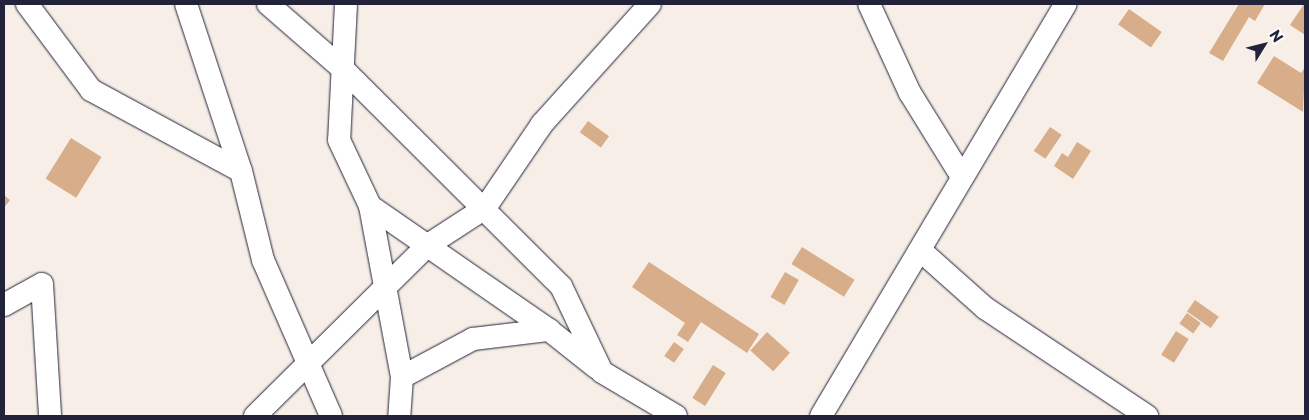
<!DOCTYPE html>
<html>
<head>
<meta charset="utf-8">
<style>
  body { margin:0 }
  #map { position:relative; width:1309px; height:420px; overflow:hidden; background:#f7efe7; font-family:"Playpen Sans",sans-serif }
  div>[style] { position:absolute }
  [style*='--x'] { left:calc(var(--x)*1px); top:calc(var(--y)*1px); width:calc(var(--w)*1px); rotate:calc(var(--a)*1deg) }
  .building>* { inset:0; background:#d8ad89; transform-origin:0 0 }
  .roads { filter:drop-shadow(0 0 1px #22223b) drop-shadow(0 0 1px #22223b) }
  .minor>* { height:22px; margin:-11px; padding:0 11px; transform-origin:11px; border-radius:11px; background:#fff }
  span { translate:-50% -50%; white-space:nowrap; text-align:center; line-height:1.15; -webkit-text-stroke:4.5px #fff; paint-order:stroke }
  .frame { position:absolute; inset:0; border:5px solid #22223b; pointer-events:none }
  .north { position:absolute; left:1239px; top:20px; width:50px; height:50px; -webkit-text-stroke:4px #fff; paint-order:stroke; rotate:54deg; font-size:14px; font-weight:700; line-height:20px; text-align:center; color:#22223b }
  .north::after { content:''; display:block; margin:auto; width:18px; height:22px; background:#22223b; clip-path:polygon(50% 0,100% 100%,50% 72%,0 100%) }
</style>
</head>
<body>
<div id="map">
  <div class="building">
    <i style="clip-path:polygon(1239px 4px,1265px 4px,1255px 21px,1249px 17px,1223px 61px,1209px 53px)"></i>
    <i style="clip-path:polygon(1304px 4px,1305px 5px,1305px 35px,1290px 25px)"></i>
    <i style="left:1129px;top:9px;width:40px;height:19px;rotate:35deg"></i>
    <i style="clip-path:polygon(1274px 56px,1301px 73px,1305px 67px,1303px 112px,1257px 83px)"></i>
    <i style="left:588px;top:121px;width:26px;height:14px;rotate:36deg"></i>
    <i style="left:1050px;top:127px;width:14px;height:29px;rotate:34deg"></i>
    <i style="left:71px;top:138px;width:36px;height:48px;rotate:32deg"></i>
    <i style="clip-path:polygon(1077px 142px,1091px 151px,1073px 179px,1054px 166px,1062px 153px,1068px 157px)"></i>
    <i style="clip-path:polygon(4px 195px,10px 200px,4px 208px)"></i>
    <i style="left:802px;top:247px;width:62px;height:20px;rotate:32deg"></i>
    <i style="clip-path:polygon(649px 262px,759px 334px,747px 353px,701px 322px,688px 342px,677px 335px,685px 323px,632px 287px)"></i>
    <i style="left:785px;top:272px;width:16px;height:29px;rotate:30deg"></i>
    <i style="left:1195px;top:300px;width:29px;height:14px;rotate:35deg"></i>
    <i style="left:1187px;top:313px;width:17px;height:13px;rotate:36deg"></i>
    <i style="left:1176px;top:331px;width:15px;height:28px;rotate:32deg"></i>
    <i style="left:767px;top:332px;width:31px;height:25px;rotate:42deg"></i>
    <i style="left:674px;top:342px;width:12px;height:17px;rotate:35deg"></i>
    <i style="left:713px;top:365px;width:15px;height:39px;rotate:32deg"></i>
  </div>
  <div class="roads">
    <div class="minor">
      <i style="--x:27;--y:4;--w:107;--a:53.3"></i>
      <i style="--x:91;--y:90;--w:170;--a:28.4"></i>
      <i style="--x:186;--y:4;--w:176;--a:71.8"></i>
      <i style="--x:241;--y:171;--w:92;--a:76.1"></i>
      <i style="--x:263;--y:260;--w:170;--a:66.4"></i>
      <i style="--x:268;--y:4;--w:101;--a:41"></i>
      <i style="--x:344;--y:70;--w:306;--a:44.9"></i>
      <i style="--x:561;--y:286;--w:95;--a:64.5"></i>
      <i style="--x:602;--y:372;--w:86;--a:30.7"></i>
      <i style="--x:346;--y:4;--w:136;--a:92.9"></i>
      <i style="--x:339;--y:140;--w:73;--a:64.8"></i>
      <i style="--x:370;--y:206;--w:174;--a:79.4"></i>
      <i style="--x:402;--y:377;--w:39;--a:94"></i>
      <i style="--x:869;--y:4;--w:98;--a:65.3"></i>
      <i style="--x:910;--y:93;--w:99;--a:58.2"></i>
      <i style="--x:370;--y:206;--w:218;--a:34.7"></i>
      <i style="--x:549;--y:330;--w:61;--a:38.4"></i>
      <i style="--x:920;--y:250;--w:87;--a:41.7"></i>
      <i style="--x:985;--y:308;--w:195;--a:33.7"></i>
      <i style="--x:4;--y:305;--w:43;--a:-28.9"></i>
      <i style="--x:42;--y:284;--w:132;--a:86.5"></i>
      <i style="--x:402;--y:377;--w:81;--a:-28.2"></i>
      <i style="--x:473;--y:339;--w:77;--a:-6.8"></i>
      <i style="--x:255;--y:416;--w:243;--a:-44.7"></i>
      <i style="--x:428;--y:245;--w:68;--a:-33"></i>
      <i style="--x:485;--y:208;--w:102;--a:-55.8"></i>
      <i style="--x:542;--y:124;--w:161;--a:-48"></i>
      <i style="--x:821;--y:416;--w:479;--a:-59.3"></i>
    </div>
  </div>
  <div class="frame"></div>
  <div class="north">N</div>
</div>
</body>
</html>
